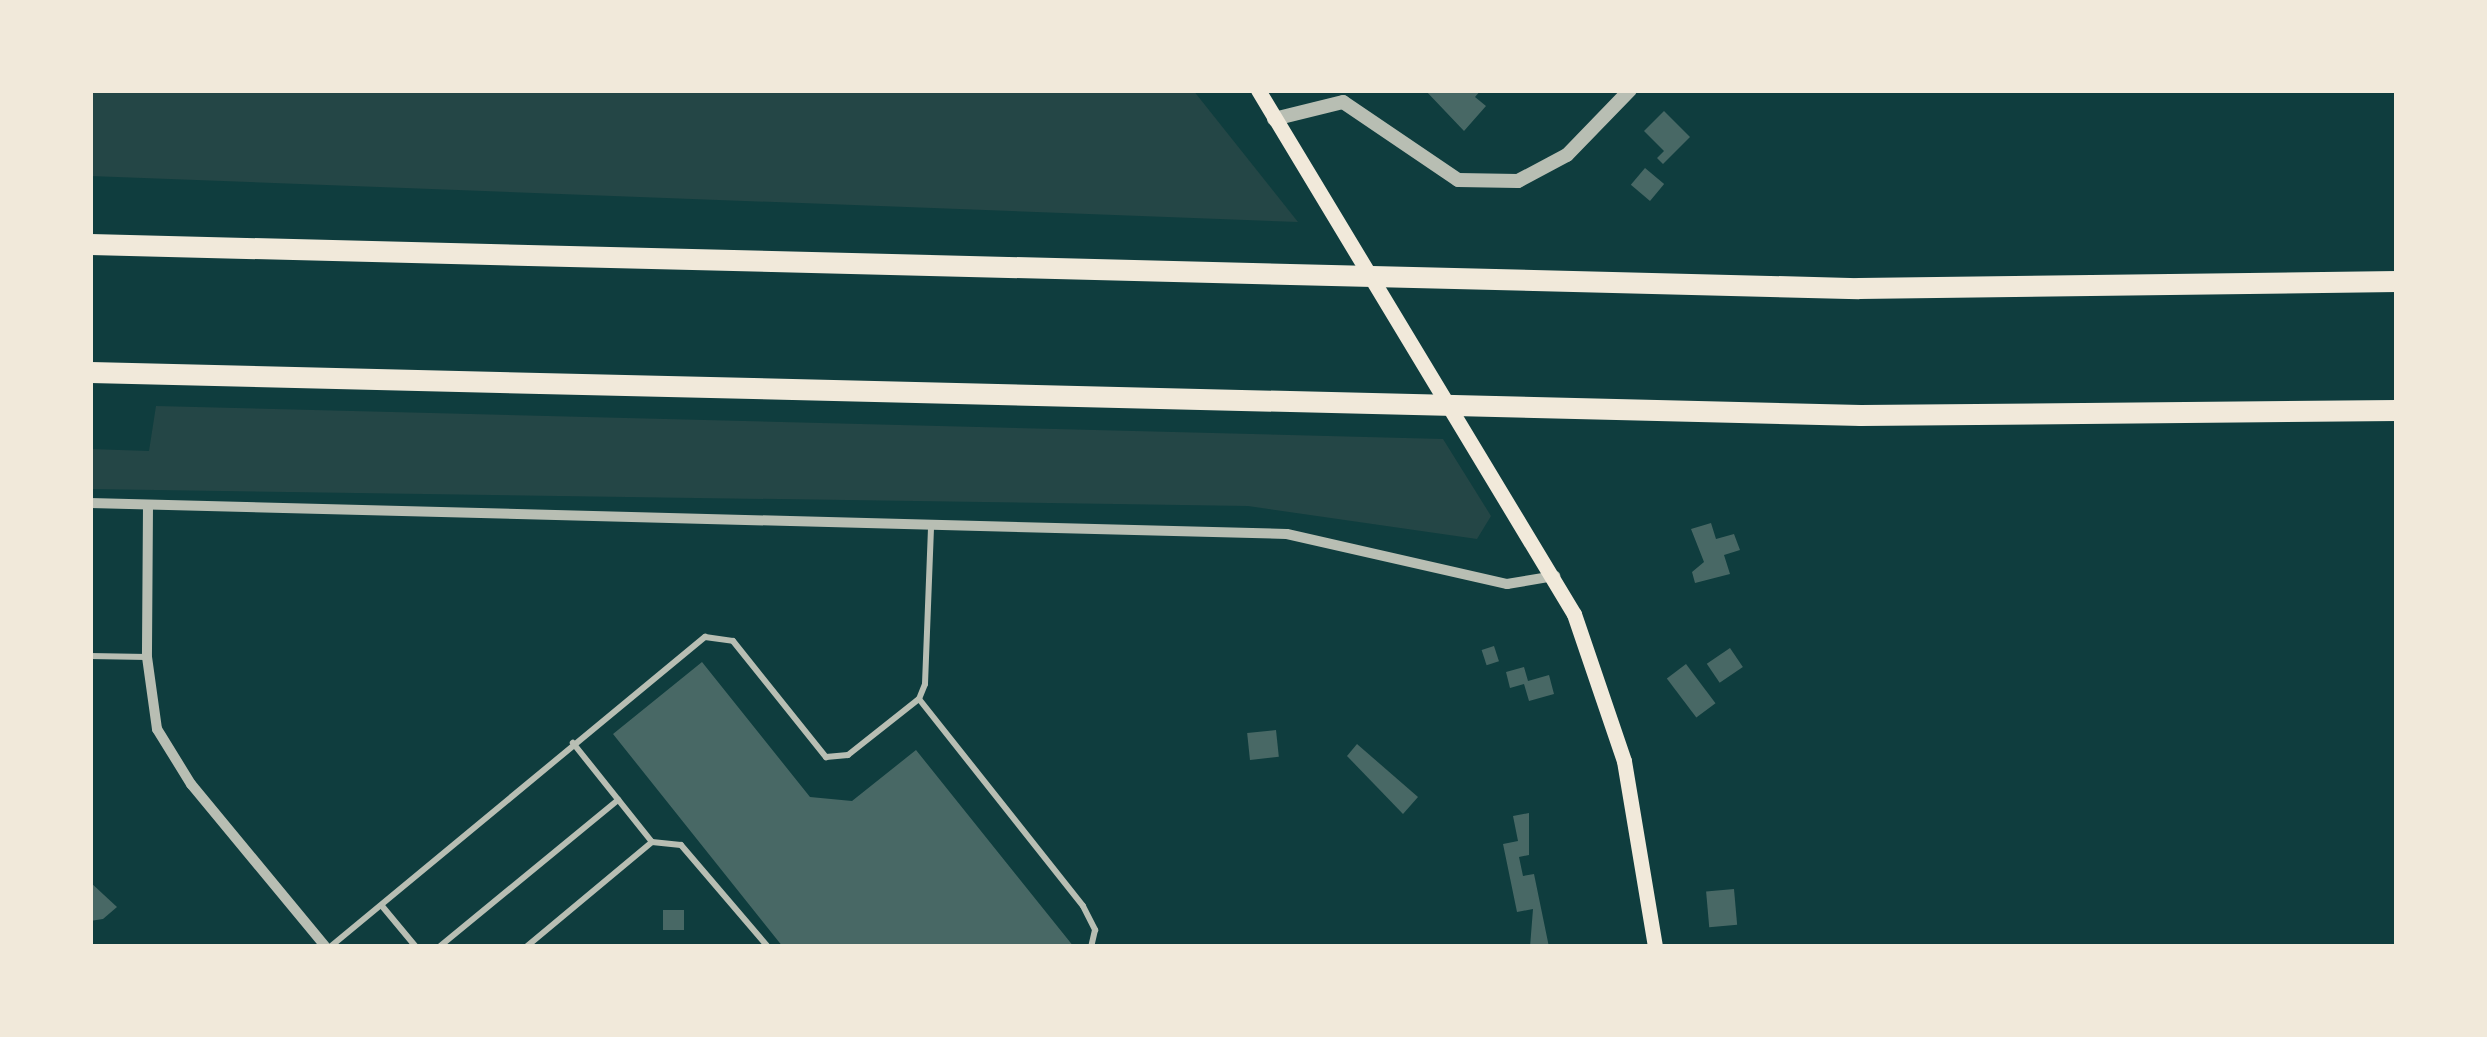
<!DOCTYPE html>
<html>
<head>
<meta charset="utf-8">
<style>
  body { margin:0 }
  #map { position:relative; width:2487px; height:1037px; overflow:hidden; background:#0f3d3e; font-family:Helvetica,sans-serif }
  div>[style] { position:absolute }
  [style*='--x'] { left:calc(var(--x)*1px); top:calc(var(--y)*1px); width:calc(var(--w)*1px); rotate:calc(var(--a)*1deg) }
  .green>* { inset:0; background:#244646 }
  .building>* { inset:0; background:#486865; transform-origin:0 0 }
  .service>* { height:6px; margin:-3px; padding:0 3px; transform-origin:3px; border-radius:3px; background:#b8beb3 }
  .minor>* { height:10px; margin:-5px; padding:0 5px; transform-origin:5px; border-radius:5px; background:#b8beb3 }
  .tertiary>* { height:14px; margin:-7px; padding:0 7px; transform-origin:7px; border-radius:7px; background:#b8beb3 }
  .secondary>* { height:15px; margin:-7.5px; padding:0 7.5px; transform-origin:7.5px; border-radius:7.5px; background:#f1e9da }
  .motorway>* { height:21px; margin:-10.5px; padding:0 10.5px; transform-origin:10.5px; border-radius:10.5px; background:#f1e9da }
  span { translate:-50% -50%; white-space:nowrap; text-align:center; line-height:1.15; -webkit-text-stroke:9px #f1e9da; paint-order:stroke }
  .frame { position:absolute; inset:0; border:93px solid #f1e9da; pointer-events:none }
</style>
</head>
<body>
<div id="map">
  <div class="green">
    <i style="clip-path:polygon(90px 90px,1193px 90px,1298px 222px,90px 176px)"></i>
    <i style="clip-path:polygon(156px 406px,1443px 439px,1491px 516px,1477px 539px,1248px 506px,90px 489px,90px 449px,149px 451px)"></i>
  </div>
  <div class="building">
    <i style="clip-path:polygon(1425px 90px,1481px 90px,1475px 97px,1486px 106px,1464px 131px)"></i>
    <i style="clip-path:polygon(1664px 111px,1690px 137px,1663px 164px,1657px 158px,1664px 151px,1644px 131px)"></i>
    <i style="left:1645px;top:168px;width:25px;height:22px;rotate:40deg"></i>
    <i style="clip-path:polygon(1711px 523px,1716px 539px,1734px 534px,1740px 550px,1724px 555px,1730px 574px,1695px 583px,1692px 572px,1704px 562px,1691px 529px)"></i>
    <i style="left:1494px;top:646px;width:16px;height:13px;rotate:72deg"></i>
    <i style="left:1730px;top:648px;width:23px;height:28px;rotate:56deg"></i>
    <i style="clip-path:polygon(702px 662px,810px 797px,852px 801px,916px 750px,1074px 947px,783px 947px,613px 734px)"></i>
    <i style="left:1686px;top:664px;width:49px;height:24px;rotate:53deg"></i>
    <i style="clip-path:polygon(1524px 667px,1528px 681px,1549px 675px,1554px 694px,1529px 701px,1524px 684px,1510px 688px,1506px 672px)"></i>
    <i style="left:1276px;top:730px;width:27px;height:29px;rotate:84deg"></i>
    <i style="clip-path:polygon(1357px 744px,1418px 797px,1403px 814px,1347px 756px)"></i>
    <i style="clip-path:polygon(1529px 813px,1529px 855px,1519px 857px,1523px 876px,1534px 874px,1549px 947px,1530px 947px,1533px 909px,1517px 912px,1503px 844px,1518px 841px,1513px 816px)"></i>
    <i style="clip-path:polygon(90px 882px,117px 907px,103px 919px,90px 921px)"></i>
    <i style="left:1734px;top:889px;width:36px;height:28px;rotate:85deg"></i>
    <i style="left:663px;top:910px;width:21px;height:20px"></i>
  </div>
  <div class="service">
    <i style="--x:90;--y:656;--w:57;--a:1"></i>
    <i style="--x:919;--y:699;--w:264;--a:51.6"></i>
    <i style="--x:1083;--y:906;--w:27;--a:63"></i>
    <i style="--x:1095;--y:930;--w:17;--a:103"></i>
    <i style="--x:652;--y:842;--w:29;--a:6"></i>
    <i style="--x:681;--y:845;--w:134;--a:49.5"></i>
    <i style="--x:382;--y:906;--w:53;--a:50.3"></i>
    <i style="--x:330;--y:947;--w:487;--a:-39.6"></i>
    <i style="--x:705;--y:637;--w:28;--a:8"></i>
    <i style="--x:733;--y:641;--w:149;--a:51.3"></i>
    <i style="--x:826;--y:757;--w:22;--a:-5"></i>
    <i style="--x:848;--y:755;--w:90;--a:-38.3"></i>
    <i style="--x:919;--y:699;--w:16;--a:-68"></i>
    <i style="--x:925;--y:684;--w:158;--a:-87.8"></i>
    <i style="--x:439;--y:947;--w:232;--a:-39.4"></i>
    <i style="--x:526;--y:947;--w:164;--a:-39.8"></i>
    <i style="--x:652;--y:842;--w:127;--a:-128.6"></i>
  </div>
  <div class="minor">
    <i style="--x:90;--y:503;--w:1197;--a:1.48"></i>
    <i style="--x:1287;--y:534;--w:226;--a:12.8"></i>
    <i style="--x:1507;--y:584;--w:49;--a:-9.5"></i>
    <i style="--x:148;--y:506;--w:151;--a:90.4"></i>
    <i style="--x:147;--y:657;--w:73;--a:82.1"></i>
    <i style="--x:157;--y:729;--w:65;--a:58.3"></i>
    <i style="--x:191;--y:784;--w:212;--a:50.4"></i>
  </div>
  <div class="tertiary">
    <i style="--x:1274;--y:119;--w:71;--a:-13.8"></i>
    <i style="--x:1343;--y:102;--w:139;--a:34.1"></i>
    <i style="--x:1458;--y:180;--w:60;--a:1"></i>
    <i style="--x:1518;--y:181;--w:55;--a:-28"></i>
    <i style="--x:1567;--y:155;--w:91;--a:-45.9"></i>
  </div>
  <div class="secondary">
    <i style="--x:1258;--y:90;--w:612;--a:58.91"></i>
    <i style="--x:1574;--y:614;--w:155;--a:71.2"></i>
    <i style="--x:1624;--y:761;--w:189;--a:80.5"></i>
  </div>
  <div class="motorway">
    <i style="--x:90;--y:244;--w:1769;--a:1.43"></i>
    <i style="--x:1858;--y:288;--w:539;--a:-0.74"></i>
    <i style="--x:90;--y:372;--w:1771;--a:1.39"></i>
    <i style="--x:1860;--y:415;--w:537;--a:-0.53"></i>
  </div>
  <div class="frame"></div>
</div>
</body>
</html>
